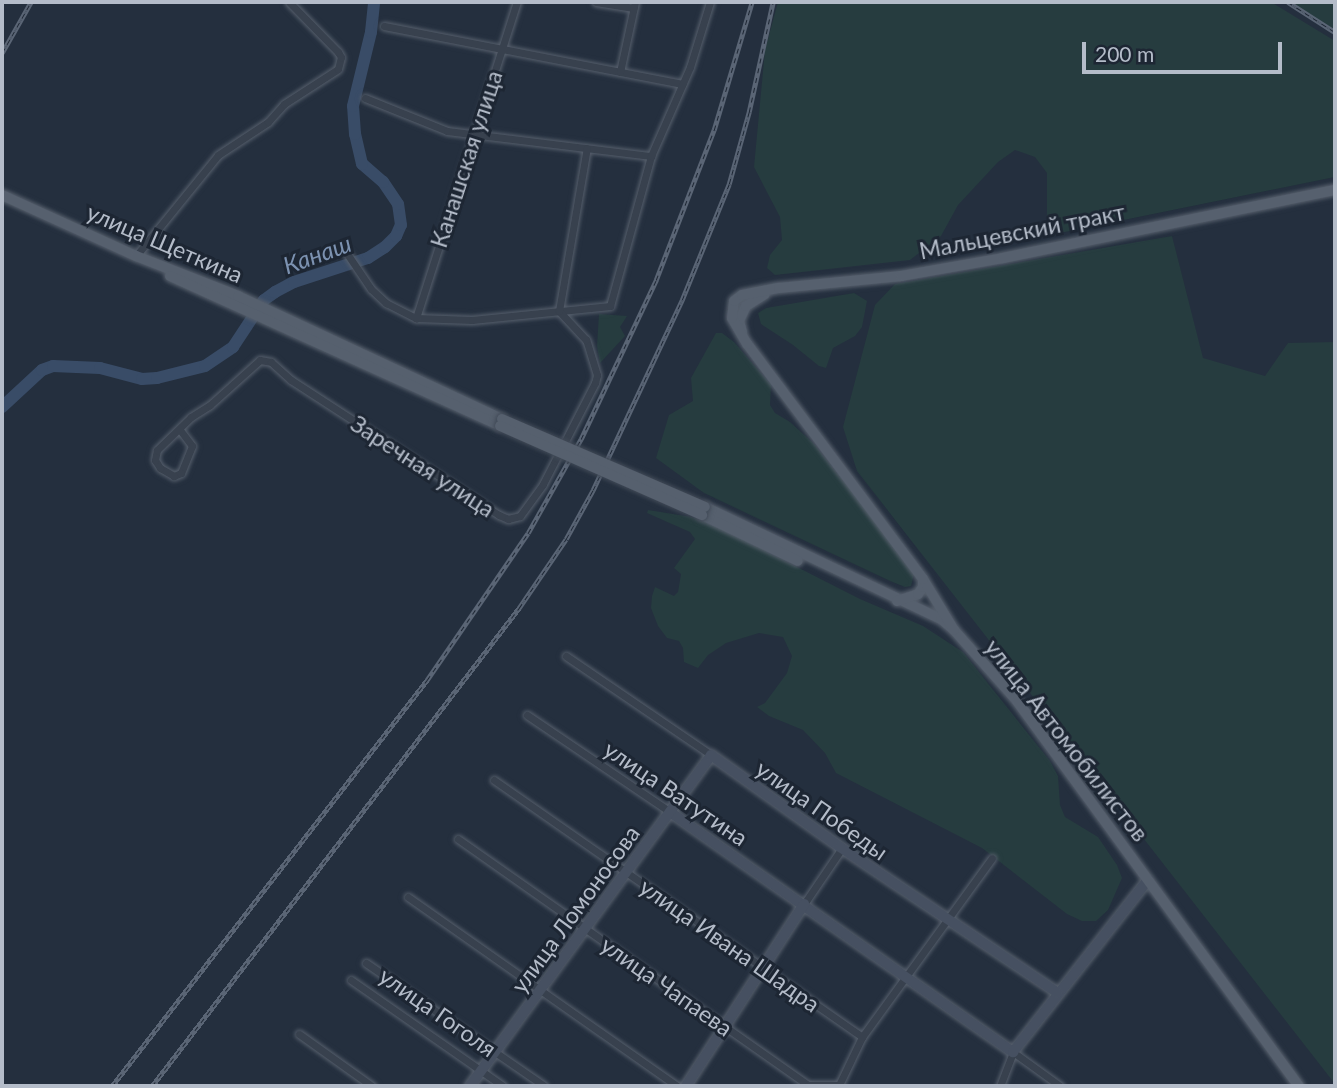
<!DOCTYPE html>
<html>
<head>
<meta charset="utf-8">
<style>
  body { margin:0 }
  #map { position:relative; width:1337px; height:1088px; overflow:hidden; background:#242f3e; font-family:Lato,sans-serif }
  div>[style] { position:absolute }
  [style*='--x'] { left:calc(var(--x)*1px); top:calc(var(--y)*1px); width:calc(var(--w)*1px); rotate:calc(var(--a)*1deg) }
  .green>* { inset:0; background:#263c3f }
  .river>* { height:12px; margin:-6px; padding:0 6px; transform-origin:6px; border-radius:6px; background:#394c67 }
  .roads { filter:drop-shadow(0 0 2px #565f6c) drop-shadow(0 0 2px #565f6c) }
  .street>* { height:7px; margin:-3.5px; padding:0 3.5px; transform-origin:3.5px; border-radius:3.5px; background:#38414e }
  .secondary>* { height:10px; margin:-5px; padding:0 5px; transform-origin:5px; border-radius:5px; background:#465061 }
  .primary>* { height:10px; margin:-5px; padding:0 5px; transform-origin:5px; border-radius:5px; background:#56606e }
  .rail>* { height:4.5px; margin-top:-2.25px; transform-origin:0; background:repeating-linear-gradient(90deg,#1d2633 0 5px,#5a6575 0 10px); box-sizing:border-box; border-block:2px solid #5a6575 }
  .bridges { filter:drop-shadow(0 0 2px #414a57) drop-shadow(0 0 2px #414a57) }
  .primary-bridge>* { height:10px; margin:-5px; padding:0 5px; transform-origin:5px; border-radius:5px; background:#56606e }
  span { translate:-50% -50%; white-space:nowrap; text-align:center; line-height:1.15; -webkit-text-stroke:6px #1d2633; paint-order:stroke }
  .street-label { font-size:23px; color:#b4bcc9 }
  .water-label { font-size:24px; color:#7c92b1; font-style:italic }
  .frame { position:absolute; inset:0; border:4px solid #b4bcc9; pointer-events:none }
  .scale { position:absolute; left:1082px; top:42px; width:200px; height:32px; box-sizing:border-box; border:4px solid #b4bcc9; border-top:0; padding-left:9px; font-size:21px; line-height:24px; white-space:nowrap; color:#b4bcc9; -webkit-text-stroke:5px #1d2633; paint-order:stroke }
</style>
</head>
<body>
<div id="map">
  <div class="green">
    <i style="clip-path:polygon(778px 2px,1271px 2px,1335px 41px,1335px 177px,1055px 234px,1047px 226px,1047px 173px,1035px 157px,1015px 150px,998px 162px,958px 205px,941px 236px,910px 260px,775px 275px,767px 268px,770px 255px,782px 240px,780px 217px,754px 167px,765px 50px)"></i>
    <i style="clip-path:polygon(1288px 2px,1335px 2px,1335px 31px,1311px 16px)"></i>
    <i style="clip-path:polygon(1172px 236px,1203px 358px,1265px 376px,1288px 343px,1335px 342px,1335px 1084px,857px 471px,843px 427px,875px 305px,895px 284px)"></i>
    <i style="clip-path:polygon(854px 293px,867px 301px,862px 327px,855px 336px,833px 348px,826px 368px,819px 366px,793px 345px,761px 324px,758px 313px,766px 308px)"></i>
    <i style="clip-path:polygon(599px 314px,627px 316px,620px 327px,625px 336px,600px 363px,597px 346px)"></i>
    <i style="clip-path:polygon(716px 333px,722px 333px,734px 342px,771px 385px,770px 405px,775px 413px,790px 422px,814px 444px,873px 518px,914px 574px,911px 586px,905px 587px,890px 581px,704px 493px,656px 458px,669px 415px,693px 401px,691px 378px)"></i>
    <i style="clip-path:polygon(648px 510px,698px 518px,718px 527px,860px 599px,923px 626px,963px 652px,1050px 761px,1058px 776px,1060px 805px,1065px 817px,1098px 837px,1117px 865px,1122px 878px,1108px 910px,1096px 921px,1082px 921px,1067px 914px,982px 848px,836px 773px,825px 753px,803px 730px,769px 716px,757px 707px,765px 703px,787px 673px,792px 656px,783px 637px,759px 633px,726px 643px,708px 655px,698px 668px,684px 662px,683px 648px,679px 641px,667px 638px,658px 626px,651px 608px,652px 596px,655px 587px,674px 596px,678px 592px,681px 574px,674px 568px,695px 539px,690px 532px,647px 513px)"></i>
  </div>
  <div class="river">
    <i style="--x:2;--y:407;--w:54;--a:-42.8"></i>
    <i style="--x:42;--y:370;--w:12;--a:-20"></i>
    <i style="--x:53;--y:366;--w:47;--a:2.4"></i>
    <i style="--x:100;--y:368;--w:43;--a:14.7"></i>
    <i style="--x:142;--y:379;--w:15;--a:-4"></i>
    <i style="--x:157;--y:378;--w:49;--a:-14"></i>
    <i style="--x:205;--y:366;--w:34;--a:-34"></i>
    <i style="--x:233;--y:347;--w:56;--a:-56.6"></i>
    <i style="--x:264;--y:300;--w:14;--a:-36"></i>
    <i style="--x:275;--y:292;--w:21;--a:-28"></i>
    <i style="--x:294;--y:282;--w:78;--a:-18"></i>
    <i style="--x:368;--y:258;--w:20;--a:-33"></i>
    <i style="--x:385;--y:247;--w:16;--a:-45"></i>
    <i style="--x:396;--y:236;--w:12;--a:-66"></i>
    <i style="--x:401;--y:225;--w:21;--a:-98"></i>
    <i style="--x:398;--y:204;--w:27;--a:-124"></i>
    <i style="--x:383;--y:182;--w:28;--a:-139"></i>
    <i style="--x:362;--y:164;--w:31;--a:-103"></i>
    <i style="--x:355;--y:134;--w:28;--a:-94"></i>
    <i style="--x:353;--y:106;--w:76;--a:-76.3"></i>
    <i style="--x:371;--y:32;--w:30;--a:-84"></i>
  </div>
  <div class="roads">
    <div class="street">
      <i style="--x:596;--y:2;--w:38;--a:9"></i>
      <i style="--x:384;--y:26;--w:304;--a:11"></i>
      <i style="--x:620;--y:72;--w:72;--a:-77.9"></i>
      <i style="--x:365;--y:98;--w:88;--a:21.9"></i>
      <i style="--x:447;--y:131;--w:206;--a:7"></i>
      <i style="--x:348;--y:255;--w:41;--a:55.9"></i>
      <i style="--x:371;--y:289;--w:21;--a:43"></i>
      <i style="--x:386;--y:303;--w:34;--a:27"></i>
      <i style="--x:416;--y:318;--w:56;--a:2"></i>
      <i style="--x:472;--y:320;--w:139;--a:-5.8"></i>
      <i style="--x:610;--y:306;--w:156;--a:-74.7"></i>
      <i style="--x:651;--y:156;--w:97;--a:-66.3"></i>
      <i style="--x:690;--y:67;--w:68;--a:-72.9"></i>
      <i style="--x:136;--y:256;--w:130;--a:-50.9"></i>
      <i style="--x:218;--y:155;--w:60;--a:-33.4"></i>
      <i style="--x:268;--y:122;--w:24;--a:-48"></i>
      <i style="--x:284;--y:104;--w:64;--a:-32.9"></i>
      <i style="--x:338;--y:69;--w:12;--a:-76"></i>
      <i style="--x:341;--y:57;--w:6;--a:-121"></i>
      <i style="--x:338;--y:52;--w:70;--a:-134.4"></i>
      <i style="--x:416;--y:318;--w:332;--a:-72.3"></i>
      <i style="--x:180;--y:430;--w:20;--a:53"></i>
      <i style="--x:192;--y:446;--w:29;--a:112"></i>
      <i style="--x:181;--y:473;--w:8;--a:157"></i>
      <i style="--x:174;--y:476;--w:16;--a:-150"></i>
      <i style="--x:160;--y:468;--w:9;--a:-122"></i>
      <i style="--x:155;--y:460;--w:10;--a:-79"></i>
      <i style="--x:157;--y:450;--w:47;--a:-44.1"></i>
      <i style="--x:191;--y:417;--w:22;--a:-32"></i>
      <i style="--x:210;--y:405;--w:67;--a:-42"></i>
      <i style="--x:260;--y:360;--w:11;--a:10"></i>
      <i style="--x:271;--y:362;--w:27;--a:42"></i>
      <i style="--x:291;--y:380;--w:248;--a:33"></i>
      <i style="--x:499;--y:515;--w:10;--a:24"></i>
      <i style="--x:508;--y:519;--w:12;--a:-14"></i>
      <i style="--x:520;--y:516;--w:39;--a:-54"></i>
      <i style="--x:543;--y:484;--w:114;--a:-62.8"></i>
      <i style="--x:595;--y:383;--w:8;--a:-76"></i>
      <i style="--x:597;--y:375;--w:37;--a:-107"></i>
      <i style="--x:586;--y:340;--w:40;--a:-133"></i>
      <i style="--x:559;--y:311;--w:165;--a:-80.3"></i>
      <i style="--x:566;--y:656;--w:176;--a:34.3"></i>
      <i style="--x:527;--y:715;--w:173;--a:34.1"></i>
      <i style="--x:494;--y:780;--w:449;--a:34.9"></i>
      <i style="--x:458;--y:839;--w:428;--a:35.1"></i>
      <i style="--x:408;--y:897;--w:329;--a:35.1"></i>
      <i style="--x:804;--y:904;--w:68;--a:-55.8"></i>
      <i style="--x:366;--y:963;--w:216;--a:34.6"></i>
      <i style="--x:351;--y:980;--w:185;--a:34.9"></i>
      <i style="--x:299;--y:1034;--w:90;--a:35.5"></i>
      <i style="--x:808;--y:1085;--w:31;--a:0"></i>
      <i style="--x:839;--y:1085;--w:53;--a:-64.4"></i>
      <i style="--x:862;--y:1037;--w:221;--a:-54"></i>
      <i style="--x:1000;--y:1086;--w:36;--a:-69"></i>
      <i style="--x:1013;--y:1052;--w:58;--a:35.9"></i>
    </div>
    <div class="secondary">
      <i style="--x:670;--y:812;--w:419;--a:35"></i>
      <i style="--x:1013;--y:1052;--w:219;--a:-51.9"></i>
      <i style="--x:470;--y:1086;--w:409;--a:-53.9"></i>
      <i style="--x:711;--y:755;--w:158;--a:35.5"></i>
      <i style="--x:840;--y:847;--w:262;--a:33.8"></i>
      <i style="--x:686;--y:1086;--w:217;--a:-57"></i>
    </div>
    <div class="primary">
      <i style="--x:2;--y:195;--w:147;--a:24.5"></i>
      <i style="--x:136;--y:256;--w:110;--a:21.4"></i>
      <i style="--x:238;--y:296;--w:291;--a:25"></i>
      <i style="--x:170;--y:276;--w:362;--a:24.4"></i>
      <i style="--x:742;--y:332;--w:11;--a:-105"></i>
      <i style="--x:739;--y:321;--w:17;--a:-65"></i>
      <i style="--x:746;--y:306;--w:22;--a:-32"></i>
      <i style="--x:705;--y:507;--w:261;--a:25.4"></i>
      <i style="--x:941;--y:619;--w:17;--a:40"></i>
      <i style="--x:954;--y:630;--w:95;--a:48.4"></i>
      <i style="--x:1017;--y:701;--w:477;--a:53.8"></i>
      <i style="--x:702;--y:515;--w:106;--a:25.6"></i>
      <i style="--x:897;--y:601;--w:22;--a:-18"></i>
      <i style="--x:918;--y:594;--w:9;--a:-54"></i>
      <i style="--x:923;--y:587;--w:8;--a:-90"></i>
      <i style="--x:954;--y:630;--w:60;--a:-121.3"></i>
      <i style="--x:923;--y:579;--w:294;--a:-126.8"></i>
      <i style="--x:747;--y:344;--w:30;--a:-120"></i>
      <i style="--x:732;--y:318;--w:17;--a:-83"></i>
      <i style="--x:734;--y:301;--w:10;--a:-37"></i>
      <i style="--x:742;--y:295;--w:38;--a:-11"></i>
      <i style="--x:779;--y:288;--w:123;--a:-5.6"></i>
      <i style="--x:901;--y:276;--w:104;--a:-10"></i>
      <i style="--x:1003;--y:258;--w:339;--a:-11.6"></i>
    </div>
  </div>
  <div class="rail">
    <i style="--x:1288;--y:2;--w:56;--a:32.6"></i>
    <i style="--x:2;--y:53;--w:59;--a:-60.4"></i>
    <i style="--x:112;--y:1086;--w:514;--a:-52.19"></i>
    <i style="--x:427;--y:680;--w:178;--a:-55.5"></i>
    <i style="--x:528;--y:533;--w:108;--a:-60.6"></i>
    <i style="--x:581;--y:439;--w:176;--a:-64.7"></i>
    <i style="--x:656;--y:280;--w:161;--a:-68.9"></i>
    <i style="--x:714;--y:130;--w:134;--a:-73.5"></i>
    <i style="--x:152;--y:1086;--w:603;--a:-52.48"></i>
    <i style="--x:519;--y:608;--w:83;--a:-55.7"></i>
    <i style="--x:566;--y:539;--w:56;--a:-61.1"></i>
    <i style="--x:593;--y:490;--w:210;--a:-64.9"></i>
    <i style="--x:682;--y:300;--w:125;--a:-67.9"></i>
    <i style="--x:729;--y:184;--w:75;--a:-74.5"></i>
    <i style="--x:749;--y:112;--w:113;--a:-77.7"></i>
  </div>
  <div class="bridges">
    <div class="primary-bridge">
      <i style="--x:502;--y:419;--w:221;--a:23.4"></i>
      <i style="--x:500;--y:426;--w:221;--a:23.8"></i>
    </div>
  </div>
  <div class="street-label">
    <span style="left:466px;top:159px;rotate:-72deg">Канашская улица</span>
    <span style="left:1022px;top:231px;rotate:-11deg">Мальцевский тракт</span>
    <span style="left:165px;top:243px;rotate:23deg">улица Щеткина</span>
    <span style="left:423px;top:466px;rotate:33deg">Заречная улица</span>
    <span style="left:1067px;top:740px;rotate:52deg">улица Автомобилистов</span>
    <span style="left:676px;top:793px;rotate:34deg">улица Ватутина</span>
    <span style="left:822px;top:810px;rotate:35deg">улица Победы</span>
    <span style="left:575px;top:909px;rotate:-54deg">улица Ломоносова</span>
    <span style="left:730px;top:945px;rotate:35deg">улица Ивана Шадра</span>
    <span style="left:667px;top:986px;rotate:35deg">улица Чапаева</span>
    <span style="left:438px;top:1012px;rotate:35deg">улица Гоголя</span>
  </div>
  <div class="water-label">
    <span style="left:317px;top:254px;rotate:-20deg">Канаш</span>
  </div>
  <div class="frame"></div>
  <div class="scale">200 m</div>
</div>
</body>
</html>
